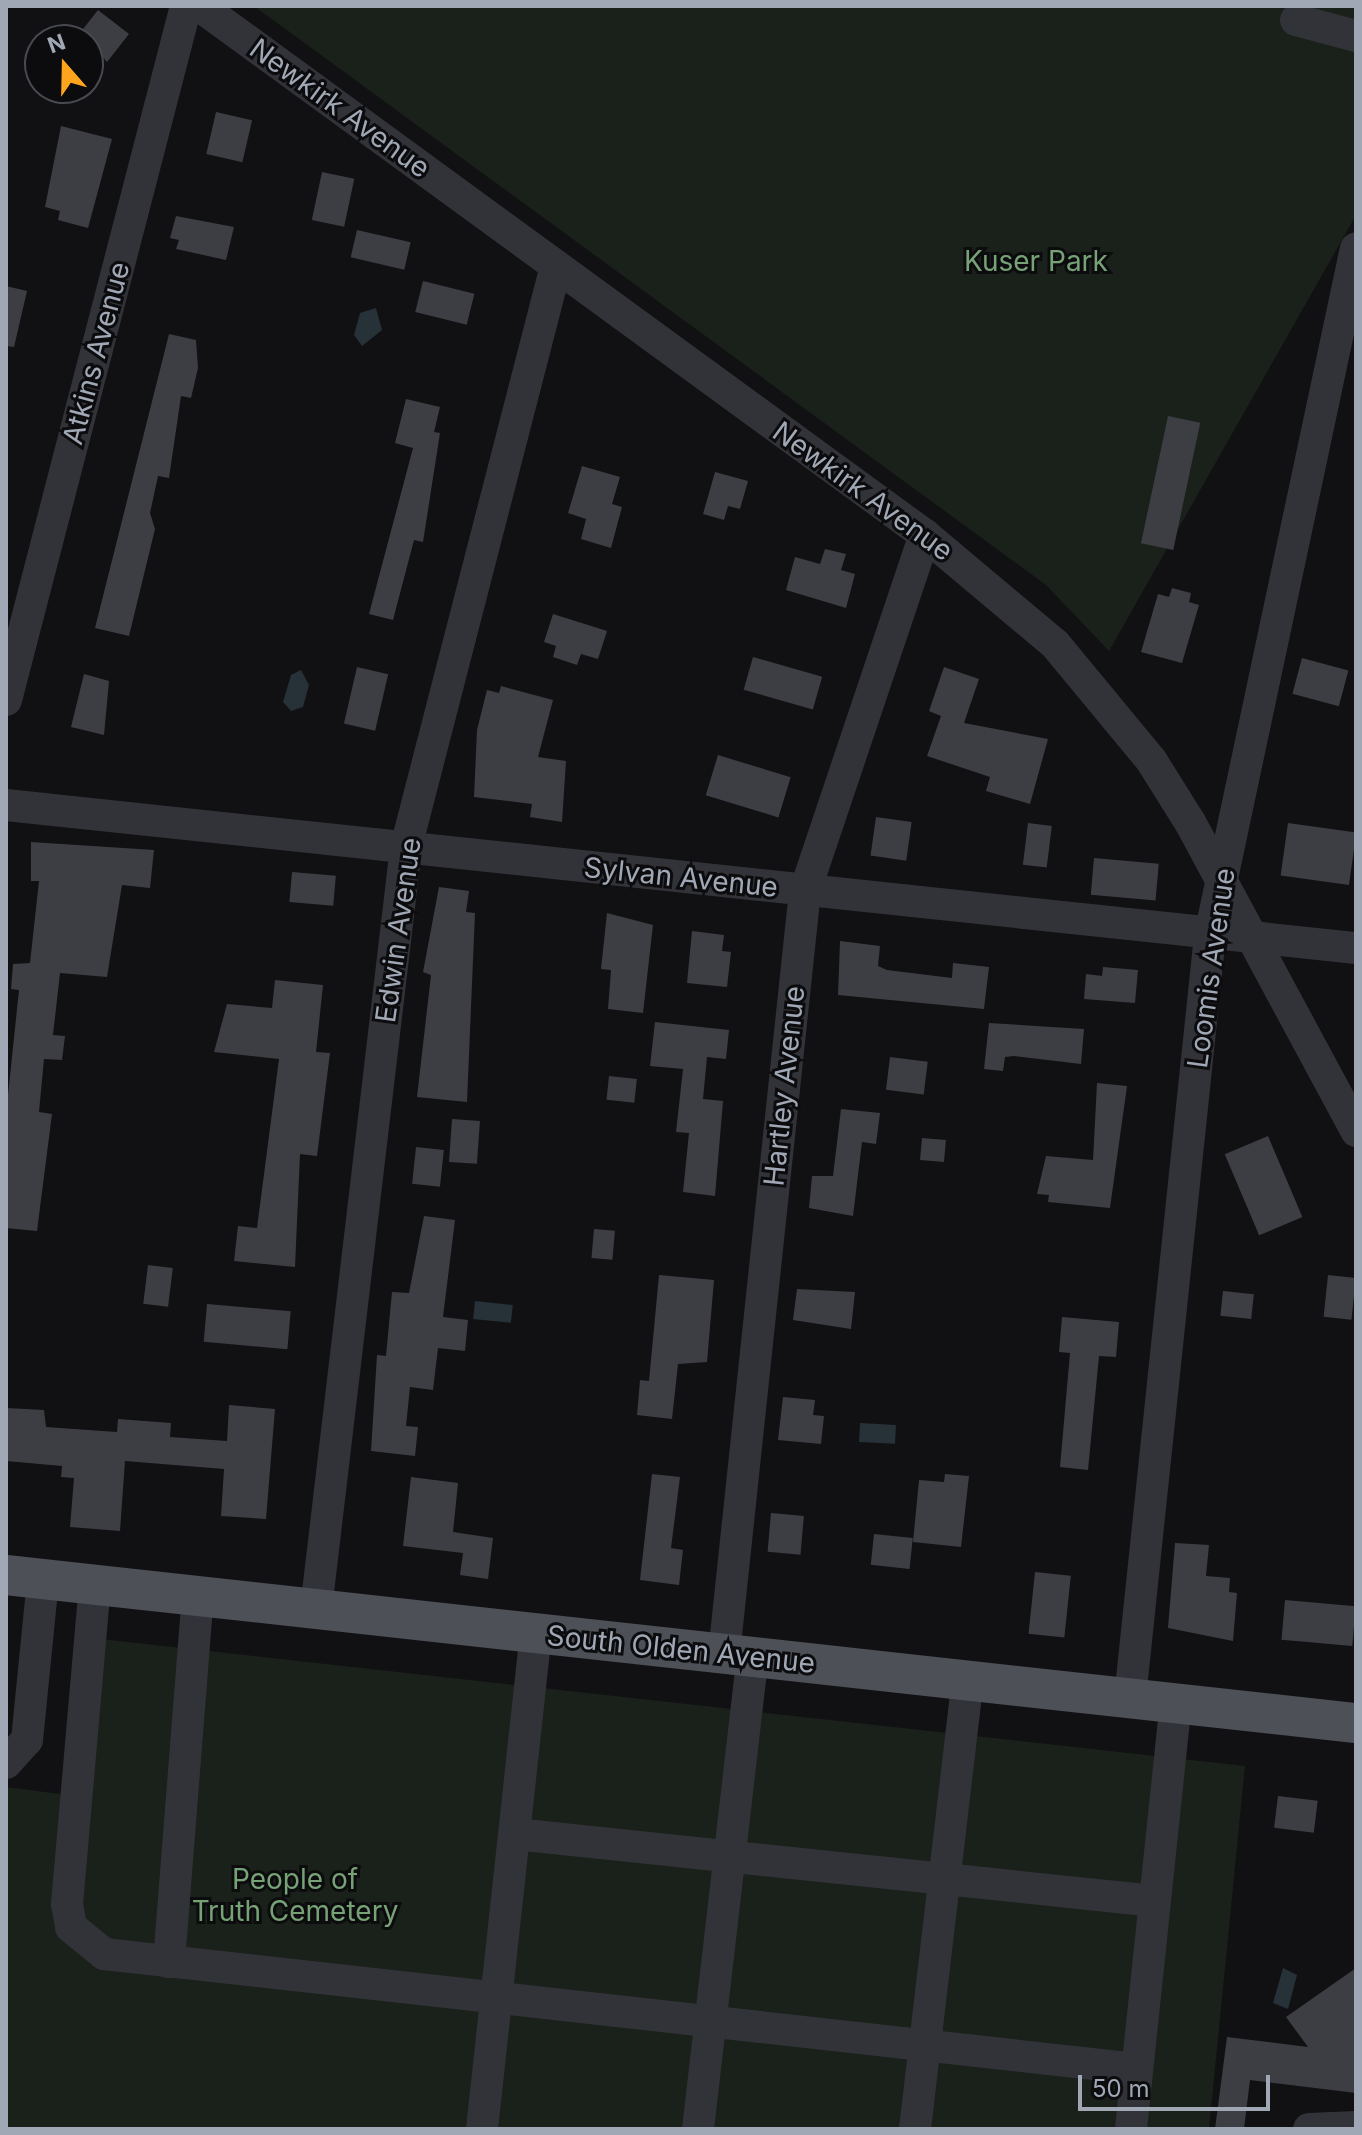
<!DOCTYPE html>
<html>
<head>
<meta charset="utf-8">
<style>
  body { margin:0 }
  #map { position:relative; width:1362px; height:2135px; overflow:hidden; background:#111113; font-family:Inter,sans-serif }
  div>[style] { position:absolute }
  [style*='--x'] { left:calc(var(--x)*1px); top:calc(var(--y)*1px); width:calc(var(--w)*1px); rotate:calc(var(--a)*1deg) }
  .green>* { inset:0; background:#19211a }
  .water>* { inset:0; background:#273138; transform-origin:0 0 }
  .building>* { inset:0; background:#3d3e43; transform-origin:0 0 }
  .minor>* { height:32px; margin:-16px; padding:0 16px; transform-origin:16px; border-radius:16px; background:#323338 }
  .major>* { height:40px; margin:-20px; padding:0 20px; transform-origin:20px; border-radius:20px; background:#4e5058 }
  span { translate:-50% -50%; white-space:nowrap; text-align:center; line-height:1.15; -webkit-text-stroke:6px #0c0c0e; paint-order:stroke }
  .street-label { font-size:28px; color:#a1a8b5 }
  .park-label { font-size:28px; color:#76a276 }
  .frame { position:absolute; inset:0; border:8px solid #a1a8b5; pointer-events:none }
  .north { position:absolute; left:24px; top:24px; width:80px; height:80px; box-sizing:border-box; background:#0c0c0e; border:2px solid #484a51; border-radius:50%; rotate:340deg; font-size:22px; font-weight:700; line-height:32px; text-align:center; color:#a1a8b5 }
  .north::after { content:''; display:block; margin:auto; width:28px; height:36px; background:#ffa51d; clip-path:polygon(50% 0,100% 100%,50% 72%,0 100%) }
  .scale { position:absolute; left:1078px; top:2075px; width:192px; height:36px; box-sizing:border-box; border:4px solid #a1a8b5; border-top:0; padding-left:10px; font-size:24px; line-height:28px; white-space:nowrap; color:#a1a8b5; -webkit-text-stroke:6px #0c0c0e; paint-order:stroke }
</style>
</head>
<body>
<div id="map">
  <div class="green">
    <i style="clip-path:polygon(254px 6px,1356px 6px,1356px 215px,1109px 651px,1046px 585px)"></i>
    <i style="clip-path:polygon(101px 1639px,1245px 1766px,1209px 2129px,6px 2129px,6px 1787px,83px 1797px)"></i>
  </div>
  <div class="water">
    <i style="clip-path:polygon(376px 308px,382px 330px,362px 346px,354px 335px,360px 313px)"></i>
    <i style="clip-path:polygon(301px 670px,309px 685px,303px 707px,291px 711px,283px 702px,291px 675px)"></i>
    <i style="left:475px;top:1301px;width:38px;height:18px;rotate:6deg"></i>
    <i style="left:860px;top:1423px;width:36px;height:19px;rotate:3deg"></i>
    <i style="clip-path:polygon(1283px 1968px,1297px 1975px,1288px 2009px,1273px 2003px)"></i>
  </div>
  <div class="building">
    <i style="clip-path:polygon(98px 10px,129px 34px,107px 62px,88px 40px,76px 38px)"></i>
    <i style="left:216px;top:112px;width:37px;height:43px;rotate:13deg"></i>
    <i style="clip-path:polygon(61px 126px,112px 139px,88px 228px,58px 220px,60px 211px,45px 207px)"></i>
    <i style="left:322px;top:172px;width:33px;height:49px;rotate:12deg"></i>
    <i style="clip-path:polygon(176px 216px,234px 227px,226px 260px,176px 249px,179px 240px,170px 238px)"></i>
    <i style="left:357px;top:230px;width:55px;height:28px;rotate:13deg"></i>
    <i style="left:423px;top:281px;width:53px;height:32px;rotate:14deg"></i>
    <i style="clip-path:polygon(6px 286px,27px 291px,14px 347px,6px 346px)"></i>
    <i style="clip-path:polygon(169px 334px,196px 340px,198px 368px,191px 398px,181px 396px,169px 478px,158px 476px,150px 513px,155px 529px,129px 636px,95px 628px)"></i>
    <i style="clip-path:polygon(406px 399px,440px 407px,434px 432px,440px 433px,423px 542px,414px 540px,393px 620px,369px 614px,413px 448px,395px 443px)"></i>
    <i style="left:1168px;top:416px;width:33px;height:130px;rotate:12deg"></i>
    <i style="clip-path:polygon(582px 466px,620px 477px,612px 504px,622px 507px,611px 548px,581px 539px,586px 519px,568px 513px)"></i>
    <i style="clip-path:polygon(715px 472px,748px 481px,740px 509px,728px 506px,724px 520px,703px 514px)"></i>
    <i style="clip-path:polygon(825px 549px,846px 554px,841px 570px,855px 574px,846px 608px,786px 590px,795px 557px,820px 564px)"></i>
    <i style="clip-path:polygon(1172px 588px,1191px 593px,1189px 602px,1199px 605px,1182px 663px,1141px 652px,1158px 594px,1169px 597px)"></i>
    <i style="clip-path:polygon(553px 614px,607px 631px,598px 659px,581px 654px,577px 665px,553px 657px,556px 646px,544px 642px)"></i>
    <i style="left:753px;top:657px;width:72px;height:34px;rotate:16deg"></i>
    <i style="left:1302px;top:658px;width:48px;height:37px;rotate:15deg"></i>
    <i style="left:357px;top:667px;width:32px;height:58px;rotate:13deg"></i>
    <i style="clip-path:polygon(944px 667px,979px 679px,964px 723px,1048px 739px,1030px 804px,986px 791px,990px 777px,927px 756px,941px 716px,929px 711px)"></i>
    <i style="clip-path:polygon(84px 674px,109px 681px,104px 735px,71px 727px)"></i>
    <i style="clip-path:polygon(501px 686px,553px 700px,538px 757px,566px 761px,562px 822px,530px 817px,532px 804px,474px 797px,477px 730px,487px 690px,499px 693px)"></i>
    <i style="left:718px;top:755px;width:76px;height:42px;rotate:17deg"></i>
    <i style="left:876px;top:817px;width:36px;height:39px;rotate:8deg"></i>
    <i style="left:1028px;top:823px;width:24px;height:42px;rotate:7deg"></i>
    <i style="left:1288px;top:823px;width:69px;height:53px;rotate:8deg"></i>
    <i style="clip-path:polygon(31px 842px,154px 850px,150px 888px,122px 885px,107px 977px,60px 973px,53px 1035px,65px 1036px,62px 1060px,44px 1059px,39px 1112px,52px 1114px,37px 1231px,6px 1228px,6px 1114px,19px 990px,11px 989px,13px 964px,30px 963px,39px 881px,31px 881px)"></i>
    <i style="left:1094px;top:858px;width:65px;height:37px;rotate:5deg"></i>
    <i style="left:292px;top:872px;width:44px;height:30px;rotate:5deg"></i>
    <i style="clip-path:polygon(439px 887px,469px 891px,466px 912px,475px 913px,467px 1102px,417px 1097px,431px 975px,423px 972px)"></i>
    <i style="clip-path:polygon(607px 913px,653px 925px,643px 1013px,608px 1009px,611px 970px,601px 969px)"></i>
    <i style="clip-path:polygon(692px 931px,724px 935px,722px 951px,731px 952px,727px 987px,687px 983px)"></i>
    <i style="clip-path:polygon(840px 941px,880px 946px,878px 966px,887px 970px,952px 978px,953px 963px,989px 967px,984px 1009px,838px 995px)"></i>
    <i style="clip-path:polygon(1103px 967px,1138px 970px,1135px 1003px,1084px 999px,1086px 974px,1102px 976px)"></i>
    <i style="clip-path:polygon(275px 980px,323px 985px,316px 1052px,330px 1053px,317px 1156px,300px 1154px,295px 1267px,234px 1261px,238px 1226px,257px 1228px,279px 1059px,214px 1052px,227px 1004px,272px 1008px)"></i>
    <i style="clip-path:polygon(655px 1022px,729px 1030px,726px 1059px,707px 1057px,703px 1099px,723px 1101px,715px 1196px,683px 1192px,689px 1133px,676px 1132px,683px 1069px,650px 1066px)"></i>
    <i style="clip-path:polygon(989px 1023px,1084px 1029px,1081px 1064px,1014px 1056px,1005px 1057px,1003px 1071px,984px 1069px)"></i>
    <i style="left:890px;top:1057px;width:38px;height:33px;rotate:7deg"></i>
    <i style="left:609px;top:1076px;width:28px;height:24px;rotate:6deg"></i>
    <i style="clip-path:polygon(1097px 1083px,1127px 1086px,1110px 1208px,1048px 1202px,1049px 1195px,1037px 1194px,1046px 1156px,1093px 1160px)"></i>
    <i style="clip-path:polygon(841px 1109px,880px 1113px,876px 1144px,862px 1142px,853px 1216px,809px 1208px,812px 1176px,833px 1176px)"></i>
    <i style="left:452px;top:1119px;width:28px;height:43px;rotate:4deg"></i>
    <i style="left:1268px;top:1136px;width:88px;height:47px;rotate:67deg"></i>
    <i style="left:922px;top:1138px;width:24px;height:22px;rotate:5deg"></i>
    <i style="left:416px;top:1147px;width:28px;height:37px;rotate:6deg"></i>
    <i style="clip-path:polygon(424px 1216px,455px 1220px,443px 1317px,468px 1320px,465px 1351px,438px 1348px,433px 1390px,410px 1387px,406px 1426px,418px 1427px,415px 1456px,371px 1451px,377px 1355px,386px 1356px,392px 1292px,409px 1293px)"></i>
    <i style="left:594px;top:1229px;width:21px;height:29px;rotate:5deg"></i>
    <i style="left:148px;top:1265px;width:25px;height:39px;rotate:7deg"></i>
    <i style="clip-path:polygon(659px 1275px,714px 1280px,707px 1362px,678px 1364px,672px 1419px,637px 1415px,640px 1380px,649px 1381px)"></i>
    <i style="left:1328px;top:1275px;width:28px;height:42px;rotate:6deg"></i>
    <i style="clip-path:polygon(797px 1289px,855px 1292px,851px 1329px,793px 1320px)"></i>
    <i style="left:1223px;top:1291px;width:31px;height:25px;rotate:6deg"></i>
    <i style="left:207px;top:1304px;width:84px;height:38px;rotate:5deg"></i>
    <i style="clip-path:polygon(1062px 1317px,1119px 1322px,1116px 1357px,1099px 1356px,1088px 1470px,1060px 1467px,1070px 1353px,1059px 1352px)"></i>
    <i style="clip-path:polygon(783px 1397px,815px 1400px,813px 1415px,824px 1416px,821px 1444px,778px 1440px)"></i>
    <i style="clip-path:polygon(229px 1405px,275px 1409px,266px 1519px,221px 1516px,224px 1469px,125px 1461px,120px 1531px,70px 1527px,74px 1478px,61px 1477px,62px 1466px,6px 1461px,6px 1408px,44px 1410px,46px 1427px,117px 1432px,118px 1419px,171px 1423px,170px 1437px,227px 1441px)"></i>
    <i style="clip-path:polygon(652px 1474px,680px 1477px,671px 1548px,683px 1550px,679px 1585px,640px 1580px)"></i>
    <i style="clip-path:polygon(945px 1474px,969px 1476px,961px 1547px,913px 1542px,919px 1480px,944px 1482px)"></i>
    <i style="clip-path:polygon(411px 1477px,458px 1483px,453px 1532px,493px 1538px,488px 1579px,460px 1575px,463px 1553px,403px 1546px)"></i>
    <i style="left:771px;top:1513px;width:33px;height:39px;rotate:5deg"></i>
    <i style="left:874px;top:1534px;width:39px;height:31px;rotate:6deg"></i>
    <i style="clip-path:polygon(1175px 1543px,1209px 1545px,1206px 1576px,1230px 1578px,1229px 1592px,1237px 1593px,1233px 1641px,1168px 1628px)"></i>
    <i style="left:1035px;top:1572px;width:36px;height:62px;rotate:6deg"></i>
    <i style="left:1285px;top:1600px;width:71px;height:40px;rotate:5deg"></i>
    <i style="left:1278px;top:1796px;width:40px;height:32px;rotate:7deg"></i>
    <i style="clip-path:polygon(1356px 1968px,1356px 2093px,1250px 2080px,1244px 2129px,1215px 2129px,1227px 2037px,1308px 2047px,1286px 2017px)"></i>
  </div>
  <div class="minor">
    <i style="--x:200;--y:6;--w:897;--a:36.12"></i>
    <i style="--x:925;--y:535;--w:170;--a:40"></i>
    <i style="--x:1055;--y:644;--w:151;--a:50.4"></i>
    <i style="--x:1151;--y:760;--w:75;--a:58"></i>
    <i style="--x:1191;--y:824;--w:349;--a:61.7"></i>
    <i style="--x:1296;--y:20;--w:62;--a:14.9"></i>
    <i style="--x:6;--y:700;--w:717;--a:-75.46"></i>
    <i style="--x:6;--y:805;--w:1358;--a:6.05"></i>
    <i style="--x:95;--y:1584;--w:321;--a:95"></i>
    <i style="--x:67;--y:1904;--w:23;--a:80"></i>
    <i style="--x:71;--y:1927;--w:43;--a:39.3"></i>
    <i style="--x:104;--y:1954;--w:1039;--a:6.35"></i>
    <i style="--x:316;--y:1609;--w:767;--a:-83.26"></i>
    <i style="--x:406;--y:847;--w:600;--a:-75.52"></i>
    <i style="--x:724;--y:1654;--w:767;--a:-83.94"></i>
    <i style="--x:805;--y:891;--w:376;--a:-71.4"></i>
    <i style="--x:1130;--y:1698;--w:767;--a:-84.01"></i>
    <i style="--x:1210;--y:935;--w:702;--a:-78"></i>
    <i style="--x:6;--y:1763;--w:31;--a:-48"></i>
    <i style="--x:27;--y:1740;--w:162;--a:-84.3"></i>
    <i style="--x:515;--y:1834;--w:643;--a:5.98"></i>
    <i style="--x:169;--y:1962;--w:367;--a:-85.5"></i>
    <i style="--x:482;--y:2129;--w:499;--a:-83.8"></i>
    <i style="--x:698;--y:2129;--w:475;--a:-83.4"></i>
    <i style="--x:915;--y:2129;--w:451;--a:-83.3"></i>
    <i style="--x:1131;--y:2129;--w:428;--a:-84"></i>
    <i style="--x:1309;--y:2129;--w:47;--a:-2.4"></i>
  </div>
  <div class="major">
    <i style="--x:6;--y:1575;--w:1358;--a:6.26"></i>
  </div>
  <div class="street-label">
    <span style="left:340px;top:108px;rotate:36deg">Newkirk Avenue</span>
    <span style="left:96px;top:353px;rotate:-75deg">Atkins Avenue</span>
    <span style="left:863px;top:491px;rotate:36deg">Newkirk Avenue</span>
    <span style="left:681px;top:877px;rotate:6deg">Sylvan Avenue</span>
    <span style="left:398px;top:930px;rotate:-82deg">Edwin Avenue</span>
    <span style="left:1211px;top:968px;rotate:-82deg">Loomis Avenue</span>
    <span style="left:784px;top:1086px;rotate:-84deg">Hartley Avenue</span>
    <span style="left:681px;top:1649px;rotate:6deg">South Olden Avenue</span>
  </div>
  <div class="park-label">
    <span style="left:1036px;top:261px">Kuser Park</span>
    <span style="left:295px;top:1895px">People of<br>Truth Cemetery</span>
  </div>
  <div class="frame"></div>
  <div class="north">N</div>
  <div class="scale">50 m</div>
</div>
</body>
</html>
